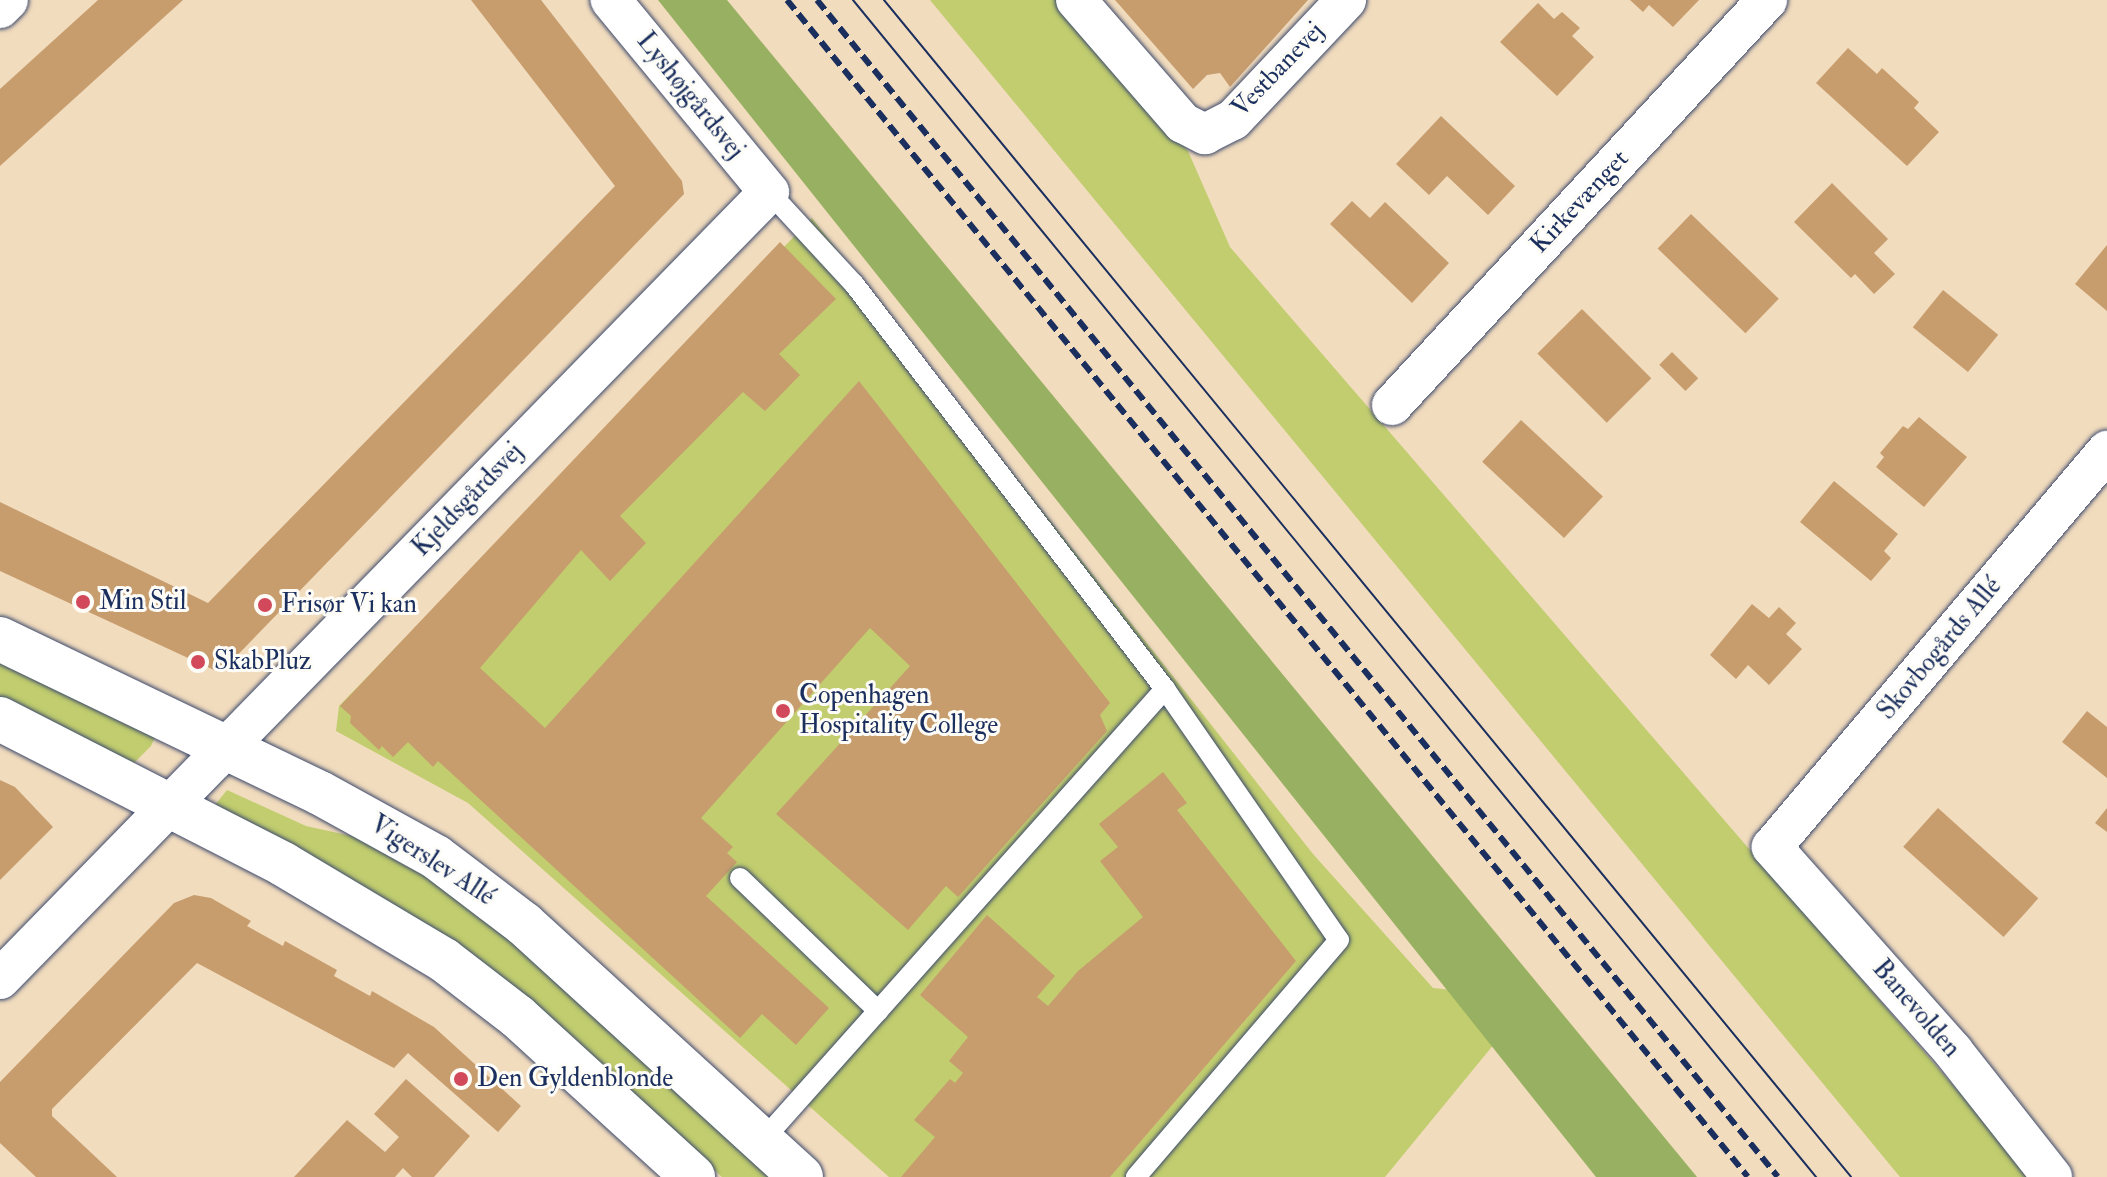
<!DOCTYPE html>
<html>
<head>
<meta charset="utf-8">
<style>
  body { margin:0 }
  #map { position:relative; width:2107px; height:1177px; overflow:hidden; background:#f2dcbe; font-family:"IM FELL Double Pica",serif }
  div>[style] { position:absolute }
  [style*='--x'] { left:calc(var(--x)*1px); top:calc(var(--y)*1px); width:calc(var(--w)*1px); rotate:calc(var(--a)*1deg) }
  .green>* { inset:0; background:#c1cd6e }
  .forest>* { inset:0; background:#98b061 }
  .building>* { inset:0; background:#c79d6e; transform-origin:0 0 }
  .roads { filter:drop-shadow(0 0 2px #3b496c) drop-shadow(0 0 2px #3b496c) }
  .lane>* { height:20px; margin:-10px; padding:0 10px; transform-origin:10px; border-radius:10px; background:#fff }
  .street>* { height:40px; margin:-20px; padding:0 20px; transform-origin:20px; border-radius:20px; background:#fff }
  .secondary>* { height:44px; margin:-22px; padding:0 22px; transform-origin:22px; border-radius:22px; background:#fff }
  .tram>* { height:2px; margin:-1px; padding:0 1px; transform-origin:1px; border-radius:1px; background:#1b2f5e }
  .rail>* { height:6px; margin-top:-3px; transform-origin:0; background:repeating-linear-gradient(90deg,#1b2f5e 0 12px,transparent 0 18px) }
  .dots>* { width:22px; height:22px; translate:-50% -50%; box-sizing:border-box; border:4px solid #fdfcf7; border-radius:50% }
  span { translate:-50% -50%; white-space:nowrap; text-align:center; line-height:1.15; -webkit-text-stroke:6px #fdfcf7; paint-order:stroke }
  .street-label { font-size:26px; color:#1b2f5e }
  .poi-label { font-size:26px; color:#1b2f5e }
  .left { translate:0 -50%; text-align:left }
</style>
</head>
<body>
<div id="map">
  <div class="green">
    <i style="clip-path:polygon(930px 0,1057px 0,1188px 151px,1230px 247px,2032px 1177px,1900px 1177px)"></i>
    <i style="clip-path:polygon(812px 218px,1313px 854px,1433px 988px,1491px 994px,1513px 1021px,1385px 1177px,889px 1177px,468px 803px,336px 731px,339px 706px)"></i>
    <i style="clip-path:polygon(0 659px,156px 735px,151px 746px,133px 764px,0 698px)"></i>
    <i style="clip-path:polygon(227px 790px,306px 826px,365px 839px,460px 895px,775px 1177px,722px 1177px,538px 1011px,215px 805px)"></i>
  </div>
  <div class="forest">
    <i style="clip-path:polygon(658px 0,727px 0,1697px 1177px,1596px 1177px)"></i>
  </div>
  <div class="building">
    <i style="clip-path:polygon(98px 0,183px 0,0 166px,0 89px)"></i>
    <i style="clip-path:polygon(471px 0,541px 0,682px 181px,684px 194px,227px 666px,214px 670px,0 571px,0 502px,208px 603px,615px 186px)"></i>
    <i style="clip-path:polygon(1115px 0,1308px 0,1230px 87px,1220px 73px,1207px 75px,1193px 89px)"></i>
    <i style="clip-path:polygon(1630px 0,1699px 0,1673px 27px,1649px 5px,1643px 12px)"></i>
    <i style="clip-path:polygon(1538px 3px,1554px 19px,1562px 12px,1580px 28px,1572px 36px,1594px 57px,1557px 96px,1500px 42px)"></i>
    <i style="clip-path:polygon(1848px 48px,1877px 74px,1882px 68px,1919px 102px,1914px 108px,1939px 132px,1907px 166px,1816px 83px)"></i>
    <i style="clip-path:polygon(1441px 116px,1515px 186px,1488px 215px,1447px 176px,1429px 195px,1396px 164px)"></i>
    <i style="clip-path:polygon(1832px 183px,1888px 239px,1874px 253px,1895px 274px,1874px 294px,1855px 274px,1851px 278px,1794px 222px)"></i>
    <i style="clip-path:polygon(1352px 201px,1370px 218px,1385px 202px,1449px 263px,1412px 303px,1330px 224px)"></i>
    <i style="left:1691px;top:214px;width:122px;height:48px;rotate:44deg"></i>
    <i style="clip-path:polygon(780px 242px,836px 299px,779px 354px,800px 375px,765px 411px,743px 392px,620px 516px,646px 543px,610px 581px,581px 550px,480px 668px,545px 728px,859px 381px,1110px 703px,1100px 715px,1107px 731px,958px 897px,946px 886px,908px 930px,776px 814px,910px 666px,870px 628px,701px 818px,733px 847px,727px 853px,737px 862px,706px 896px,829px 1008px,796px 1045px,762px 1014px,740px 1038px,438px 761px,433px 767px,408px 742px,393px 757px,382px 746px,379px 750px,350px 723px,351px 716px,340px 706px)"></i>
    <i style="clip-path:polygon(2107px 245px,2107px 311px,2075px 284px)"></i>
    <i style="left:1943px;top:290px;width:71px;height:48px;rotate:39deg"></i>
    <i style="left:1582px;top:309px;width:98px;height:63px;rotate:45deg"></i>
    <i style="left:1672px;top:352px;width:37px;height:18px;rotate:45deg"></i>
    <i style="clip-path:polygon(1919px 417px,1967px 457px,1924px 507px,1876px 467px,1884px 457px,1880px 453px,1903px 426px,1908px 429px)"></i>
    <i style="left:1521px;top:420px;width:112px;height:57px;rotate:43deg"></i>
    <i style="clip-path:polygon(1834px 481px,1898px 534px,1884px 551px,1891px 558px,1871px 581px,1800px 522px)"></i>
    <i style="clip-path:polygon(1752px 604px,1769px 618px,1779px 607px,1796px 623px,1786px 634px,1802px 649px,1769px 685px,1748px 665px,1736px 679px,1710px 655px)"></i>
    <i style="clip-path:polygon(2087px 711px,2107px 727px,2107px 778px,2062px 742px)"></i>
    <i style="clip-path:polygon(1163px 772px,1187px 803px,1177px 810px,1296px 961px,1110px 1177px,901px 1177px,935px 1137px,914px 1120px,950px 1079px,955px 1083px,963px 1073px,949px 1061px,968px 1037px,920px 995px,987px 915px,1055px 976px,1037px 997px,1048px 1006px,1078px 971px,1143px 917px,1100px 861px,1118px 847px,1099px 824px)"></i>
    <i style="clip-path:polygon(0 780px,15px 787px,53px 827px,0 880px)"></i>
    <i style="left:1938px;top:808px;width:135px;height:52px;rotate:42deg"></i>
    <i style="clip-path:polygon(2107px 808px,2107px 832px,2095px 823px)"></i>
    <i style="clip-path:polygon(194px 895px,211px 898px,251px 921px,247px 926px,283px 946px,285px 941px,337px 970px,334px 976px,370px 996px,372px 991px,434px 1027px,521px 1106px,498px 1132px,408px 1053px,394px 1068px,197px 963px,52px 1109px,52px 1116px,117px 1177px,36px 1177px,0 1143px,0 1082px,174px 903px)"></i>
    <i style="clip-path:polygon(406px 1079px,470px 1136px,434px 1177px,412px 1177px,403px 1168px,395px 1177px,294px 1177px,347px 1120px,385px 1152px,399px 1137px,374px 1114px)"></i>
  </div>
  <div class="roads">
    <div class="lane">
      <i style="--x:769;--y:192;--w:125;--a:47.3"></i>
      <i style="--x:854;--y:284;--w:511;--a:52.48"></i>
      <i style="--x:1165;--y:689;--w:305;--a:55.3"></i>
      <i style="--x:1339;--y:940;--w:312;--a:130.6"></i>
      <i style="--x:740;--y:878;--w:192;--a:43.9"></i>
      <i style="--x:762;--y:1141;--w:606;--a:-48.28"></i>
    </div>
    <div class="street">
      <i style="--x:1076;--y:0;--w:163;--a:49"></i>
      <i style="--x:1183;--y:123;--w:25;--a:27"></i>
      <i style="--x:1205;--y:134;--w:31;--a:-27"></i>
      <i style="--x:1233;--y:120;--w:165;--a:-46.7"></i>
      <i style="--x:0;--y:8;--w:11;--a:-45"></i>
      <i style="--x:1392;--y:405;--w:552;--a:-47.2"></i>
      <i style="--x:0;--y:979;--w:1100;--a:-45.66"></i>
      <i style="--x:769;--y:192;--w:249;--a:-129.5"></i>
      <i style="--x:2052;--y:1177;--w:160;--a:-128.2"></i>
      <i style="--x:1953;--y:1051;--w:273;--a:-131.6"></i>
      <i style="--x:1772;--y:847;--w:519;--a:-49.77"></i>
    </div>
    <div class="secondary">
      <i style="--x:0;--y:639;--w:355;--a:25.7"></i>
      <i style="--x:320;--y:793;--w:132;--a:28.9"></i>
      <i style="--x:436;--y:857;--w:111;--a:37.3"></i>
      <i style="--x:524;--y:924;--w:375;--a:42.4"></i>
      <i style="--x:0;--y:719;--w:318;--a:27.1"></i>
      <i style="--x:283;--y:864;--w:187;--a:30.8"></i>
      <i style="--x:444;--y:960;--w:93;--a:37.6"></i>
      <i style="--x:518;--y:1017;--w:237;--a:42.4"></i>
    </div>
  </div>
  <div class="tram">
    <i style="--x:853;--y:0;--w:1521;--a:50.71"></i>
    <i style="--x:884;--y:0;--w:1523;--a:50.59"></i>
  </div>
  <div class="rail">
    <i style="--x:787;--y:0;--w:1519;--a:50.77"></i>
    <i style="--x:817;--y:0;--w:1519;--a:50.77"></i>
  </div>
  <div class="dots">
    <i style="left:83px;top:602px;background:#d1495b"></i>
    <i style="left:265px;top:605px;background:#d1495b"></i>
    <i style="left:198px;top:662px;background:#d1495b"></i>
    <i style="left:783px;top:711px;background:#d1495b"></i>
    <i style="left:461px;top:1079px;background:#d1495b"></i>
  </div>
  <div class="street-label">
    <span style="left:1278px;top:70px;rotate:-46deg">Vestbanevej</span>
    <span style="left:690px;top:96px;rotate:51deg">Lyshøjgårdsvej</span>
    <span style="left:1580px;top:202px;rotate:-47deg">Kirkevænget</span>
    <span style="left:468px;top:500px;rotate:-46deg">Kjeldsgårdsvej</span>
    <span style="left:1940px;top:649px;rotate:-50deg">Skovbogårds Allé</span>
    <span style="left:432px;top:861px;rotate:33deg">Vigerslev Allé</span>
    <span style="left:1916px;top:1009px;rotate:49deg">Banevolden</span>
  </div>
  <div class="poi-label">
    <span class="left" style="left:99px;top:602px">Min Stil</span>
    <span class="left" style="left:281px;top:605px">Frisør Vi kan</span>
    <span class="left" style="left:214px;top:662px">SkabPluz</span>
    <span class="left" style="left:799px;top:711px">Copenhagen<br>Hospitality College</span>
    <span class="left" style="left:477px;top:1079px">Den Gyldenblonde</span>
  </div>
</div>
</body>
</html>
